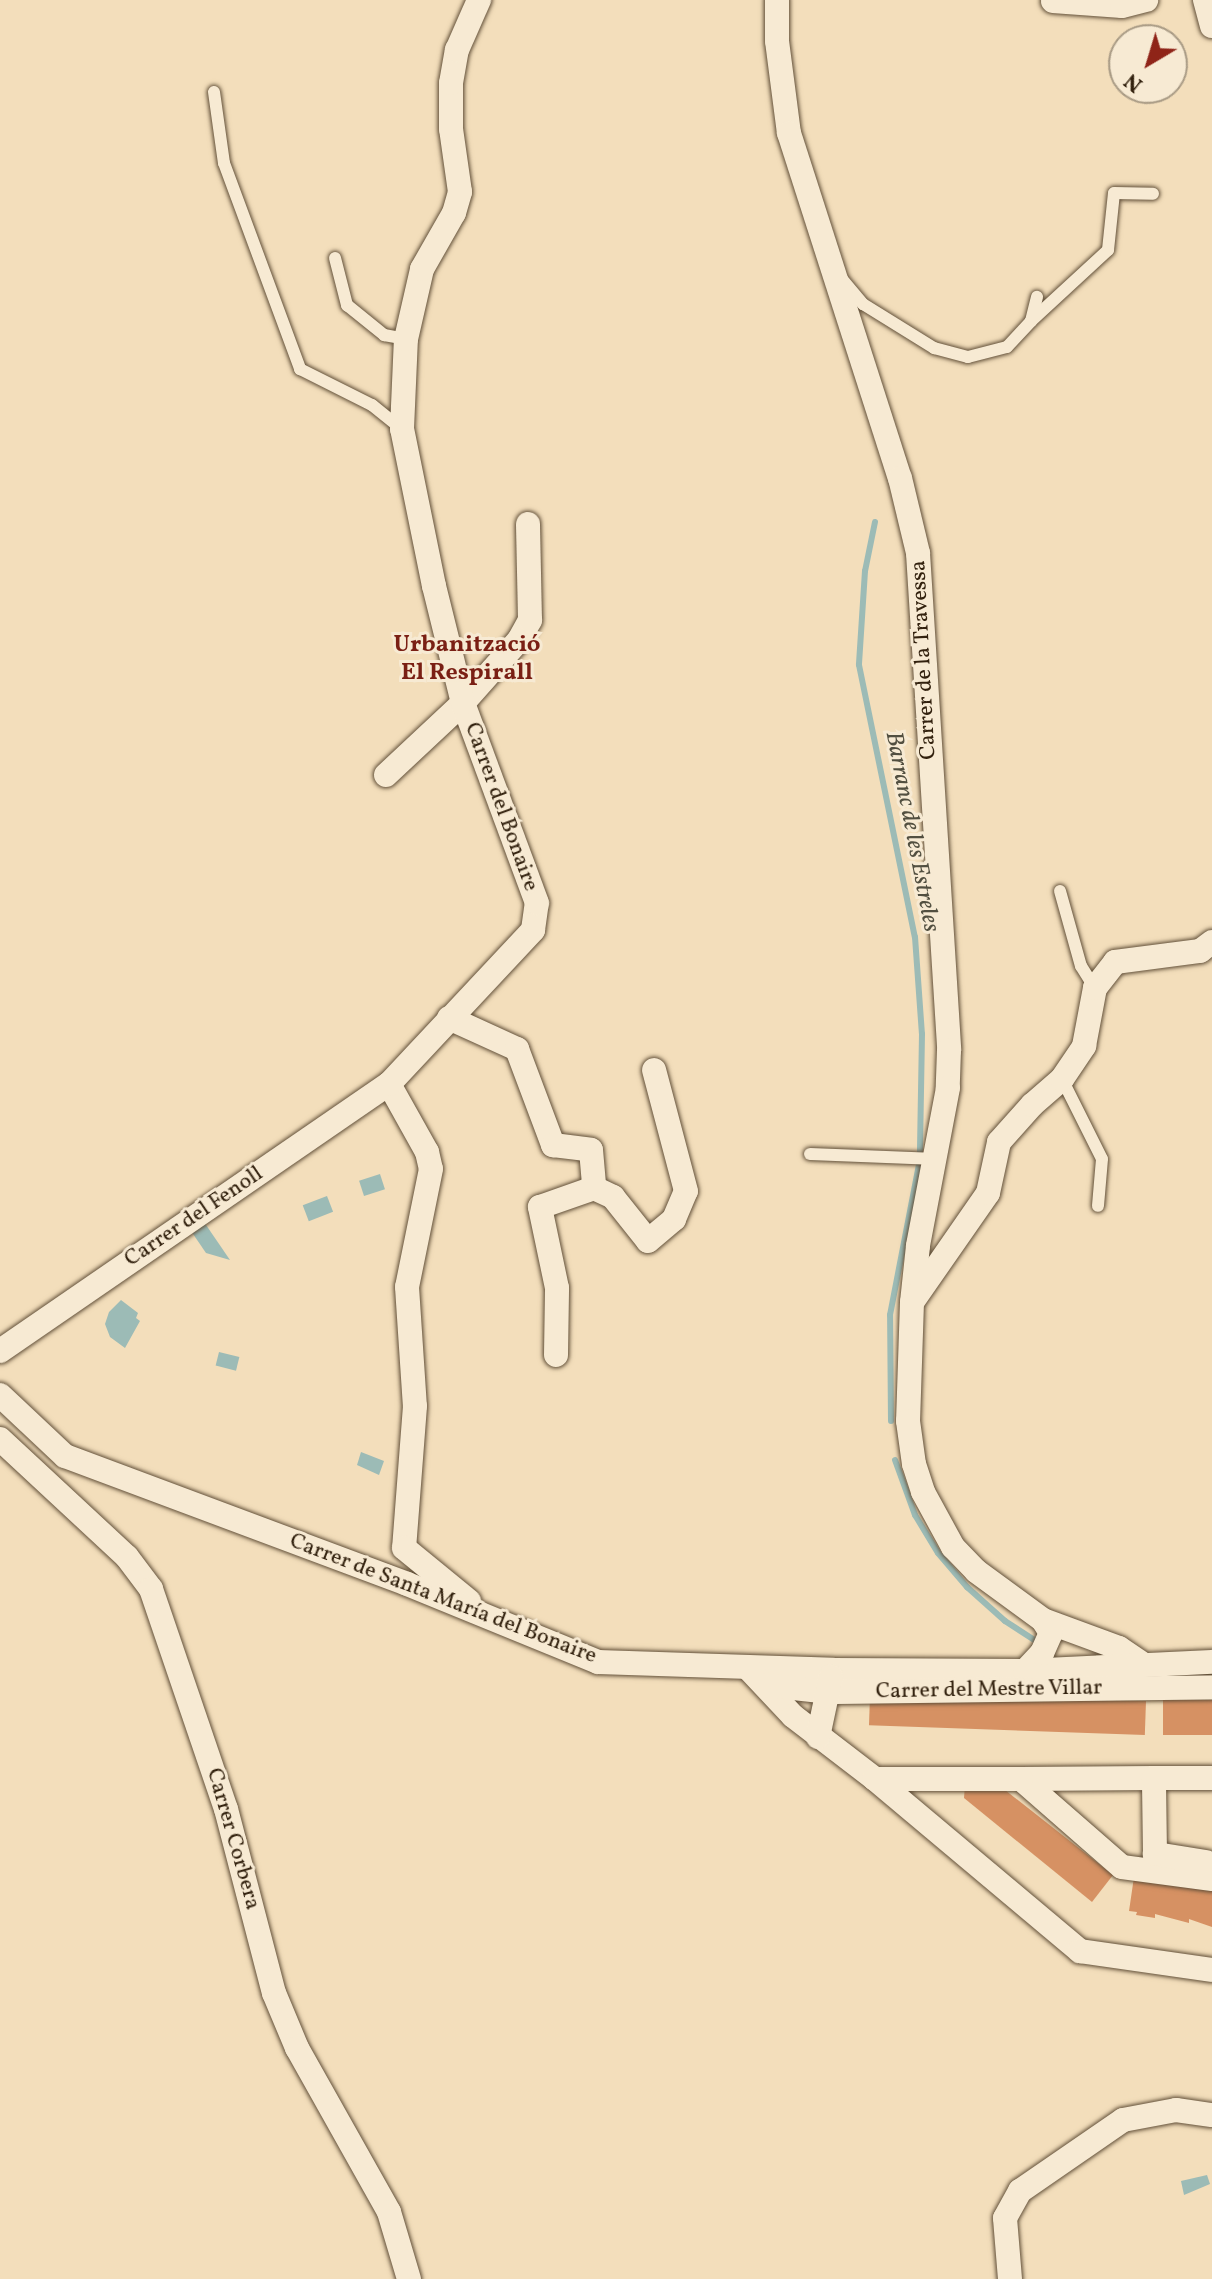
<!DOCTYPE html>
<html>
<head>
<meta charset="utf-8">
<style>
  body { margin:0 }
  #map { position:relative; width:1212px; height:2279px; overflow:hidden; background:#f3debb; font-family:Vollkorn,serif }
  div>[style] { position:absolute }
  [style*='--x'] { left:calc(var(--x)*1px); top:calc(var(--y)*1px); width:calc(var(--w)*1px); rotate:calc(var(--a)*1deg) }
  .water>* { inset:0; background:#9cbbb6; transform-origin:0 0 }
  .stream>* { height:6px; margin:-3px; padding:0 3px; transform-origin:3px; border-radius:3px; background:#9cbbb6 }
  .building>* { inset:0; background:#d69163; transform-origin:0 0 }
  .roads { filter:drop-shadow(0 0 2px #625039) drop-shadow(0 0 2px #625039) }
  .lane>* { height:12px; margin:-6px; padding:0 6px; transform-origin:6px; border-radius:6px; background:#f7ead3 }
  .street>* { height:24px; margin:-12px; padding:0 12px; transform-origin:12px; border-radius:12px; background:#f7ead3 }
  span { translate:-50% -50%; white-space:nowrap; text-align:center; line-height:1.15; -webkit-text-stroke:6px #f7ead3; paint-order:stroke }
  .street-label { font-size:22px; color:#32210e }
  .neighbourhood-label { font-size:24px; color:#7a1f14; font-weight:700 }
  .water-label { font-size:24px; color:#524f40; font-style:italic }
  .north { position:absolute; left:1108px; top:24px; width:80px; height:80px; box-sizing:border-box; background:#f7ead3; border:2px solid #a89a84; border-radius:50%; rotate:218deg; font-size:22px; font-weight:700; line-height:32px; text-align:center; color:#32210e }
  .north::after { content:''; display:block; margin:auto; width:28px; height:36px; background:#8f2418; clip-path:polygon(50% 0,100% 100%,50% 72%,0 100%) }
</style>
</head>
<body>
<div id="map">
  <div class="water">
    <i style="left:380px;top:1174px;width:16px;height:22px;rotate:72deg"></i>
    <i style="left:327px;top:1196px;width:17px;height:26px;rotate:69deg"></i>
    <i style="clip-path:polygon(204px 1222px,230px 1260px,206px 1253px,191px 1231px)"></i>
    <i style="clip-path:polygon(121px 1300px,138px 1313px,136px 1318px,140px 1321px,125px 1348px,110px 1337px,105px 1324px,109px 1312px)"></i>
    <i style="left:219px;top:1352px;width:21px;height:14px;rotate:14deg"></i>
    <i style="clip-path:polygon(361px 1452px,384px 1461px,379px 1475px,357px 1465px)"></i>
    <i style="clip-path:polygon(1207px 2175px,1210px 2184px,1184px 2195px,1181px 2181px)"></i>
  </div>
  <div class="stream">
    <i style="--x:875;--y:522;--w:50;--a:101.5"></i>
    <i style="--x:865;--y:571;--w:94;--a:93.7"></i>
    <i style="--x:859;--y:665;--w:278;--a:78.4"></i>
    <i style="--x:915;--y:937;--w:97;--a:85.9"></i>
    <i style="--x:922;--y:1034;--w:117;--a:91"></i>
    <i style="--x:891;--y:1421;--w:106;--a:-90.5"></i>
    <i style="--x:890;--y:1315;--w:153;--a:-79.1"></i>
    <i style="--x:895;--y:1460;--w:59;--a:70"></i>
    <i style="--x:915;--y:1515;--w:44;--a:58.8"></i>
    <i style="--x:938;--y:1553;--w:45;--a:49.5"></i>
    <i style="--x:967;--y:1587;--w:51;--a:41.8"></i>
    <i style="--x:1005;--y:1621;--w:40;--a:32.9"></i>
  </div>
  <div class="building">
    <i style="left:1163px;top:1700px;width:49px;height:35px"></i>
    <i style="left:1146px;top:1701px;width:34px;height:276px;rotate:92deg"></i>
    <i style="clip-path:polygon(965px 1785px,1000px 1786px,1113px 1875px,1092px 1902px,964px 1798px)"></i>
    <i style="clip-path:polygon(1134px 1877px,1212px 1888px,1212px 1927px,1189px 1919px,1189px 1923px,1155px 1914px,1155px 1918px,1136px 1915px,1137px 1912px,1129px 1911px)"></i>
  </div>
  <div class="roads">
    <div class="lane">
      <i style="--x:214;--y:92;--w:72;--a:82"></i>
      <i style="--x:224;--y:163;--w:220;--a:69.7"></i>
      <i style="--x:300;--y:369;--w:80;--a:26.6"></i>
      <i style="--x:372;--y:405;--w:38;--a:39"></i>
      <i style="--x:335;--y:258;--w:49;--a:75.7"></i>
      <i style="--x:347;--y:305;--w:48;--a:39"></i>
      <i style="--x:384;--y:335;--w:22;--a:10"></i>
      <i style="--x:842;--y:279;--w:33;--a:50"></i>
      <i style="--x:863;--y:304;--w:84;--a:31.8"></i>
      <i style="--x:934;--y:348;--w:35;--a:15"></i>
      <i style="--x:968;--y:357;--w:40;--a:-14.4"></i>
      <i style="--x:1007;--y:347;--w:35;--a:-47"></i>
      <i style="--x:1031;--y:321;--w:25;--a:-76"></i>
      <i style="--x:1031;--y:321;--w:105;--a:-42.7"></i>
      <i style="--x:1108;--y:250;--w:57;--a:-84"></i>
      <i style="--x:1114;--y:193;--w:39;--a:1"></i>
      <i style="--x:1060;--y:891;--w:78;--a:74.4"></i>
      <i style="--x:1081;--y:966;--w:26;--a:58"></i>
      <i style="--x:1062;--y:1079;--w:89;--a:63.4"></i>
      <i style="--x:1102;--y:1159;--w:47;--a:94.9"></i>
      <i style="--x:810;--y:1154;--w:127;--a:2.3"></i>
    </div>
    <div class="street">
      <i style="--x:777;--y:0;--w:41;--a:90"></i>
      <i style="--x:777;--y:41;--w:93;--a:82.6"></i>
      <i style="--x:789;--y:133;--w:362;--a:72.2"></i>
      <i style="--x:900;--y:478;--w:77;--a:76.5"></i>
      <i style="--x:918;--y:553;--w:498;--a:86.4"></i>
      <i style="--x:949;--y:1050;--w:38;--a:92"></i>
      <i style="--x:948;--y:1088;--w:161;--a:100.8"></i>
      <i style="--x:918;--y:1246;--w:56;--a:96.1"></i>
      <i style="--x:912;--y:1302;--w:119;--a:91.9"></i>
      <i style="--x:908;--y:1421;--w:43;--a:82.1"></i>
      <i style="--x:914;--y:1464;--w:29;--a:72"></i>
      <i style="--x:923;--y:1492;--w:63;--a:61.4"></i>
      <i style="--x:953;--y:1547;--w:33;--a:46"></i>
      <i style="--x:976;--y:1571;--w:83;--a:36.2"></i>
      <i style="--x:1043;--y:1620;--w:81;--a:20.2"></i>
      <i style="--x:1119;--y:1648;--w:29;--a:34"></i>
      <i style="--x:1205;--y:0;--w:27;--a:75"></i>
      <i style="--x:1053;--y:1;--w:69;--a:4.1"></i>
      <i style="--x:1122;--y:6;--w:25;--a:-14"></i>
      <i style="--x:386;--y:775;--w:105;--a:-43.1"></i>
      <i style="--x:463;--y:703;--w:84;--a:-48.4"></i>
      <i style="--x:519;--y:640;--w:23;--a:-61"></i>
      <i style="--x:530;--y:620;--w:96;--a:-91.2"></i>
      <i style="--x:449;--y:1018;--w:75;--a:24.5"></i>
      <i style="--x:517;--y:1049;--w:103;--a:69.4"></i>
      <i style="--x:553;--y:1145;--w:38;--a:7"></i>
      <i style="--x:591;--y:1150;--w:38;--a:85"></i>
      <i style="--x:594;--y:1188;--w:21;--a:25"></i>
      <i style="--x:613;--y:1197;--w:56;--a:51.5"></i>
      <i style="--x:648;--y:1241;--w:34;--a:-40"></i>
      <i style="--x:674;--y:1219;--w:30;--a:-67"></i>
      <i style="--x:686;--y:1191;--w:125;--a:-104.8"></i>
      <i style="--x:389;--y:1084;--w:78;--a:60.8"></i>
      <i style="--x:427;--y:1152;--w:17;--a:77"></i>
      <i style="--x:431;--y:1169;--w:120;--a:101.5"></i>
      <i style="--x:407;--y:1287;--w:119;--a:86.2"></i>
      <i style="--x:415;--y:1406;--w:142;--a:94.4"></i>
      <i style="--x:404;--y:1548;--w:84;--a:39.2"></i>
      <i style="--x:913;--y:1301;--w:131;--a:-55.2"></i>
      <i style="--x:988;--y:1193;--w:52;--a:-77.8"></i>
      <i style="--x:999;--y:1142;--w:50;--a:-48.3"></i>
      <i style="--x:1032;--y:1105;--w:40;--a:-41"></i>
      <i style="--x:1062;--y:1079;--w:40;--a:-56"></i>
      <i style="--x:1084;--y:1046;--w:59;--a:-79.3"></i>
      <i style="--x:1095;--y:988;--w:33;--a:-52"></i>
      <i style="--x:1115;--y:962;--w:86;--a:-7.4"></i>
      <i style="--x:1200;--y:951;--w:15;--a:-37"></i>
      <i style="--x:0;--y:1351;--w:472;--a:-34.5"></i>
      <i style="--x:389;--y:1084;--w:211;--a:-46.9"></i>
      <i style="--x:533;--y:930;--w:27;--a:-82"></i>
      <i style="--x:537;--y:903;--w:213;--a:-110.3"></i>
      <i style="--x:463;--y:703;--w:121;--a:-103.9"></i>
      <i style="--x:434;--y:586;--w:160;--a:-101.5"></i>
      <i style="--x:402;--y:429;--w:90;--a:-87.5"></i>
      <i style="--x:406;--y:339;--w:72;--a:-77.1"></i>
      <i style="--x:422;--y:269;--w:64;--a:-60.3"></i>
      <i style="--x:454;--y:213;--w:22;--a:-74"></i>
      <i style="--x:460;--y:192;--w:64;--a:-98.1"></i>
      <i style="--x:451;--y:129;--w:46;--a:-90"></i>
      <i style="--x:451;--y:83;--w:34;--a:-80"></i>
      <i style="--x:457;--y:50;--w:55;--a:-66.3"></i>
      <i style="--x:556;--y:1355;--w:67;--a:-89.1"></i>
      <i style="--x:557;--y:1288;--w:83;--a:-101.9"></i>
      <i style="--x:540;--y:1207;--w:57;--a:-19.4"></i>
      <i style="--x:0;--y:1395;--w:89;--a:43.2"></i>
      <i style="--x:65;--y:1456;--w:365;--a:20.5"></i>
      <i style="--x:407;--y:1584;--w:206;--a:22.2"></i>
      <i style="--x:598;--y:1662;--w:235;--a:1.9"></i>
      <i style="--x:833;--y:1670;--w:192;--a:0.3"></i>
      <i style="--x:1025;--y:1671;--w:187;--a:-2.8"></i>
      <i style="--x:0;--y:1439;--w:173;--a:42.9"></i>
      <i style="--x:127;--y:1557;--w:40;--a:53"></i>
      <i style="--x:151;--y:1589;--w:232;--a:71.2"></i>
      <i style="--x:226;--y:1809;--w:190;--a:75.4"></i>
      <i style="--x:274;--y:1993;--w:60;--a:67.3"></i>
      <i style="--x:297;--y:2048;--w:188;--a:60.7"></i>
      <i style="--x:389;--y:2212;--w:70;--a:73.4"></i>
      <i style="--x:747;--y:1667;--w:67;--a:46.8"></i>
      <i style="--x:793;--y:1716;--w:103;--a:37.5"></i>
      <i style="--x:875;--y:1779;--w:268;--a:40"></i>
      <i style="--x:1080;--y:1951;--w:133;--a:8.2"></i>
      <i style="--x:1025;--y:1671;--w:25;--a:-47"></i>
      <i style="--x:1042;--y:1653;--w:22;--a:-66"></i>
      <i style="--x:1051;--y:1633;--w:15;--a:-122"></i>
      <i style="--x:766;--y:1685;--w:62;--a:6.4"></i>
      <i style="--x:828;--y:1692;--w:384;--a:-0.7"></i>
      <i style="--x:818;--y:1737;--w:62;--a:-78"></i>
      <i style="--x:1154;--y:1778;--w:133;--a:179.6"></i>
      <i style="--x:1021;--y:1779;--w:134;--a:41.1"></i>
      <i style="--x:1122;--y:1867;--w:91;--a:7.6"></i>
      <i style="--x:875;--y:1779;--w:146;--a:0"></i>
      <i style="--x:1206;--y:1862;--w:52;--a:-171.1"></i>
      <i style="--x:1155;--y:1854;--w:76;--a:-90.8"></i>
      <i style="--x:1154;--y:1778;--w:58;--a:0"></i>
      <i style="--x:1010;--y:2279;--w:61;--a:-94.7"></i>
      <i style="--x:1005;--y:2218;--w:31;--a:-61"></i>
      <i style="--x:1020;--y:2191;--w:125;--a:-34.6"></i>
      <i style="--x:1123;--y:2120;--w:54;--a:-10.7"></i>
      <i style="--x:1176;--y:2110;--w:36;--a:8"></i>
    </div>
  </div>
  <div class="street-label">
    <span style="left:924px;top:660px;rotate:-93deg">Carrer de la Travessa</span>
    <span style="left:501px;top:807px;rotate:70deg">Carrer del Bonaire</span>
    <span style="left:194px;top:1217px;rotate:-34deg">Carrer del Fenoll</span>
    <span style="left:443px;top:1599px;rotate:21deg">Carrer de Santa María del Bonaire</span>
    <span style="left:989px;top:1690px;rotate:-1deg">Carrer del Mestre Villar</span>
    <span style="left:233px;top:1839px;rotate:74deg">Carrer Corbera</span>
  </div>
  <div class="neighbourhood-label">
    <span style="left:467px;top:660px">Urbanització<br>El Respirall</span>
  </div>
  <div class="water-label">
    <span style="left:911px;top:832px;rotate:79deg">Barranc de les Estreles</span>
  </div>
  <div class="north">N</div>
</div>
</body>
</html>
